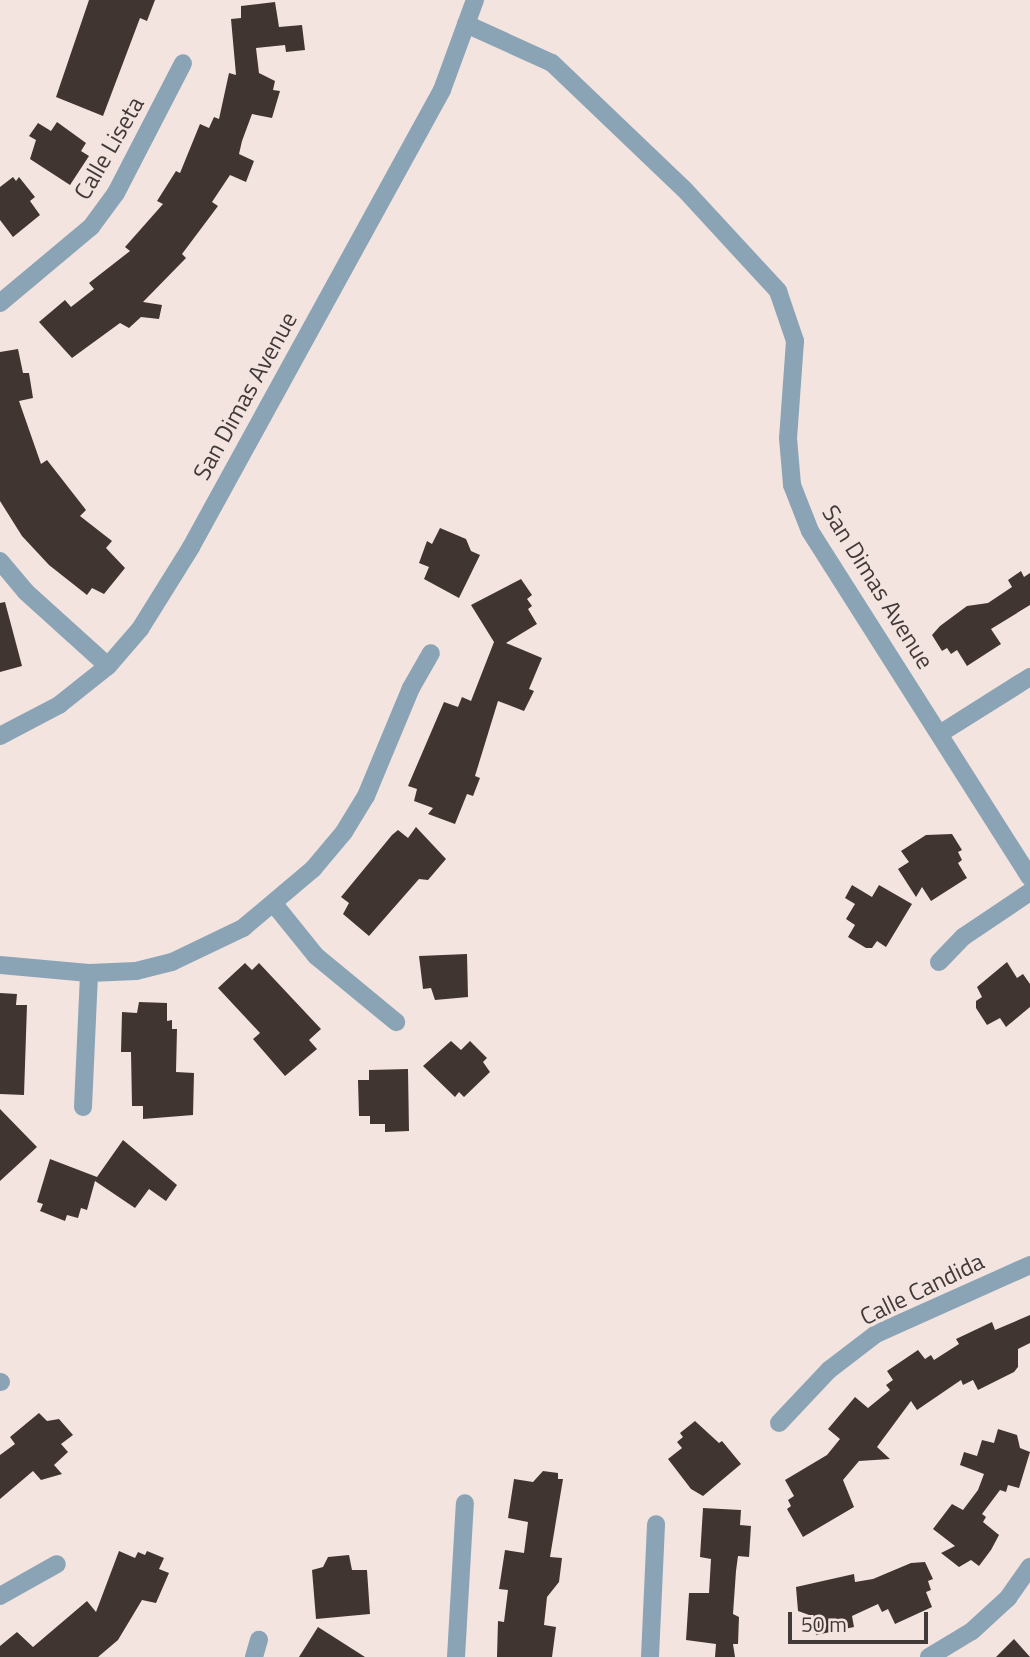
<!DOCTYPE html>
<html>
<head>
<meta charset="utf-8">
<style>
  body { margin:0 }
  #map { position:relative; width:1030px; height:1657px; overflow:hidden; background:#f3e4e0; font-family:"Titillium Web",sans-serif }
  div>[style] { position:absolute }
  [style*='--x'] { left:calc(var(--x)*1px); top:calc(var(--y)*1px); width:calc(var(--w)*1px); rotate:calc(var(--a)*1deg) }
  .building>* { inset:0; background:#413532 }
  .minor>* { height:18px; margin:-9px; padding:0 9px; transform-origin:9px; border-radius:9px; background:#8aa4b6 }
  span { translate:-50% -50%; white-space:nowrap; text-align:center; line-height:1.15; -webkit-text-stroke:7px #f3e4e0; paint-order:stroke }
  .street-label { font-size:24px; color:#413a39 }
  .scale { position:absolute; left:788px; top:1612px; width:140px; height:32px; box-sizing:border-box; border:4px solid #413a39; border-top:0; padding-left:9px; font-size:21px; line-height:24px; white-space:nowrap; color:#413a39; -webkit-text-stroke:5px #f3e4e0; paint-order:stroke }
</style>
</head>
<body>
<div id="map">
  <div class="building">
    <i style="clip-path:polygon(89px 0,155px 0,147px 21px,140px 18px,103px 116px,56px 97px)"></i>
    <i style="clip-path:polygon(275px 2px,279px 27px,302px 25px,305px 50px,286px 52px,285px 45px,256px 48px,259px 73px,275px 81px,273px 90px,280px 91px,272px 118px,252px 114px,242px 141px,239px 154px,254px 161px,246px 182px,230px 175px,212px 202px,218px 206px,182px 254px,186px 258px,143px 302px,162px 305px,159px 319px,141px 317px,129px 328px,120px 323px,72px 358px,39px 322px,65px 300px,71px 307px,94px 289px,89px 283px,130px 251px,125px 247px,163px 204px,157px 201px,176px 171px,180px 173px,200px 124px,209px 128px,214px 117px,219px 119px,229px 73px,236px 75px,231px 19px,241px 18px,241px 6px)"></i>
    <i style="clip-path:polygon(57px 122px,86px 143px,81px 151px,89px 156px,70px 185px,30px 159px,36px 140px,29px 136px,38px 123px,51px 131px)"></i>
    <i style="clip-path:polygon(13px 177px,16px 181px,19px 177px,35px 197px,30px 201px,40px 215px,13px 237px,0 220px,0 187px)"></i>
    <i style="clip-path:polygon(18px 349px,23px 373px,29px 373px,33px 398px,19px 401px,41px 464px,47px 460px,86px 510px,80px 516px,112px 541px,106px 548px,125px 568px,104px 594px,92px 588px,87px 595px,49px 565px,22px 536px,0 501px,0 352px)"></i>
    <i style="clip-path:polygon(440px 528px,466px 539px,471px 551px,480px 555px,459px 598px,424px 579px,429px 567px,419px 563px,427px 541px,432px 544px)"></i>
    <i style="clip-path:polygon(1021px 571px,1024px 577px,1030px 573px,1030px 605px,991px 629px,1001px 644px,967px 666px,957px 650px,951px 654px,947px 648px,942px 651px,932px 635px,940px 626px,967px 606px,988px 603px,1012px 587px,1008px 580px)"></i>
    <i style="clip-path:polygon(521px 579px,532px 595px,527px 599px,532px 606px,528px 609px,537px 624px,506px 643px,542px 658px,529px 689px,534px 691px,524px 711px,498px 701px,475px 776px,480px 778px,473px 796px,467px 794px,455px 824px,428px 814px,433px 808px,414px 801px,417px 789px,408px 786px,444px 702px,458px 707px,462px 697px,471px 701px,494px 642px,471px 605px)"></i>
    <i style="clip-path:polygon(5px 602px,22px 666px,0 672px,0 603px)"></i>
    <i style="clip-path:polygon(416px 827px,446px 859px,428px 880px,419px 879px,369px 936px,343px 914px,349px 903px,341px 897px,392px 835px,398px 830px,408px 838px)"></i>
    <i style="clip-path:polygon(952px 834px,962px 850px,958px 852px,962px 860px,958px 863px,967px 878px,931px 901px,922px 887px,916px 897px,898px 869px,909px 862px,901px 851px,926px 835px)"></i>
    <i style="clip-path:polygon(852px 885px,872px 897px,879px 885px,912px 904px,886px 947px,877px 941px,872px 948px,866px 948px,848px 937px,855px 925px,846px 919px,855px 904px,845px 898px)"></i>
    <i style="clip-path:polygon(467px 954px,468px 997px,435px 1000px,431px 988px,423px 989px,419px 956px)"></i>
    <i style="clip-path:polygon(1007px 962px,1017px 978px,1023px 974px,1030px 984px,1030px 1007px,1006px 1027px,1000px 1018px,987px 1025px,976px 1008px,976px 1001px,982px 997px,977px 987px)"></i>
    <i style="clip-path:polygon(245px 963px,252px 970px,259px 963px,321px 1029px,309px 1040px,317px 1049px,285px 1076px,253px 1039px,260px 1033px,218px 988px)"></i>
    <i style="clip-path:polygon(0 993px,17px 994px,16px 1005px,27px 1005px,24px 1095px,0 1094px)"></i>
    <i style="clip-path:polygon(139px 1002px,167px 1003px,167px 1021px,172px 1020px,172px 1029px,177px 1029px,176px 1072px,194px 1073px,193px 1115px,143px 1119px,143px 1106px,132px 1106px,131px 1052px,121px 1052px,122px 1012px,137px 1013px)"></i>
    <i style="clip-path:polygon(451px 1041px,461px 1050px,470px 1041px,487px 1058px,483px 1062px,490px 1072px,464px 1097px,459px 1092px,455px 1097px,423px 1066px)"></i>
    <i style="clip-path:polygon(408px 1069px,409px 1131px,385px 1132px,385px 1124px,370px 1124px,370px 1116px,359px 1116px,358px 1080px,369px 1080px,369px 1070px)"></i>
    <i style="clip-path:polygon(0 1109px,37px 1147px,0 1181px)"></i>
    <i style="clip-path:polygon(123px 1140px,177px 1185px,166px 1201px,149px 1189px,135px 1208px,95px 1181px,87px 1210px,81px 1208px,78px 1218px,67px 1215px,65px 1221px,40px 1211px,43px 1204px,37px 1202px,50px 1159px,97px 1177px)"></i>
    <i style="clip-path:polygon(1030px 1315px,1030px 1343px,1018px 1349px,1018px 1367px,1014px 1372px,978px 1390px,973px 1380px,963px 1385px,961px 1380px,917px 1410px,911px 1401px,877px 1447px,890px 1459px,859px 1461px,843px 1480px,854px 1507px,803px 1537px,787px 1509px,791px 1506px,788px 1500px,794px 1496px,785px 1480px,827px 1455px,840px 1439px,828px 1429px,855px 1397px,868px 1408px,890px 1390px,886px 1385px,893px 1380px,887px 1371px,918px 1350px,925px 1359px,931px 1355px,934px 1360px,959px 1344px,956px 1339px,992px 1322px,995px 1330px)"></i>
    <i style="clip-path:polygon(39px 1413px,47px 1421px,59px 1419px,73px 1435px,61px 1444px,68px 1452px,54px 1465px,62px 1474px,41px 1480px,33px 1471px,0 1499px,0 1455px,15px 1444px,10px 1437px)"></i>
    <i style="clip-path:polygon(695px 1421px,719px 1443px,722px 1441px,741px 1464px,703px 1496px,691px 1489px,668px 1459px,682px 1448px,677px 1442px,683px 1437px,680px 1433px)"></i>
    <i style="clip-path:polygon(998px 1429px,1017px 1435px,1020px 1448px,1030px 1452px,1019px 1488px,1008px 1485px,1006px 1492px,1000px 1490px,982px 1514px,986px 1517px,983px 1522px,999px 1535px,991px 1550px,979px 1566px,971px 1560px,959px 1567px,941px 1553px,955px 1546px,933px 1529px,952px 1504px,963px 1510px,978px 1490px,984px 1474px,960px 1465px,964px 1452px,977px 1456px,982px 1440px,994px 1443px)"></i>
    <i style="clip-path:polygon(543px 1471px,558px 1473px,558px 1479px,563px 1479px,550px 1557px,562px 1558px,559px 1582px,547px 1597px,544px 1625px,556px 1627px,552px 1657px,497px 1657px,498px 1621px,504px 1622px,508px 1590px,499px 1589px,505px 1550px,524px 1553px,528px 1522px,508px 1518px,514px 1479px,533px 1482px)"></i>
    <i style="clip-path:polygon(703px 1508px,741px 1510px,740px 1525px,751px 1526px,749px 1557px,738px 1556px,736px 1571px,733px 1614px,739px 1617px,738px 1644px,733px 1644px,735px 1657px,715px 1657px,716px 1644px,686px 1640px,689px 1593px,709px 1593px,711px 1559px,700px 1557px)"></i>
    <i style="clip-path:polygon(119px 1551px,135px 1558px,138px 1552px,145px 1555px,147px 1551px,164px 1558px,159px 1569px,169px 1573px,156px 1603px,142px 1600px,118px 1640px,98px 1657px,0 1657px,0 1646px,17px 1632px,33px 1647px,87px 1601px,96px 1612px)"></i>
    <i style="clip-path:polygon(349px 1555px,352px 1570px,367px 1570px,370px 1614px,316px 1619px,312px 1570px,323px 1567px,328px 1557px)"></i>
    <i style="clip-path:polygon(925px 1562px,933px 1579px,928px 1581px,931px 1590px,926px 1592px,932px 1607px,895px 1624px,888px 1609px,882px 1612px,878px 1604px,852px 1616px,854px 1627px,816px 1635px,812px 1616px,798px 1611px,796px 1587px,854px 1574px,855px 1582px,873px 1579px,911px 1563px)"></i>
    <i style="clip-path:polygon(318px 1627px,365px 1657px,299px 1657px)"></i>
    <i style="clip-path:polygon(1014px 1639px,1030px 1657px,996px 1657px)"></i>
  </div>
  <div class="minor">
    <i style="--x:466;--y:24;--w:94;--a:24.4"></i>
    <i style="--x:552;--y:63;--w:182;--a:43.7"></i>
    <i style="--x:684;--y:189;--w:139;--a:47.3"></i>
    <i style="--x:778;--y:291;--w:53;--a:71.2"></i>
    <i style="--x:795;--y:341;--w:97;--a:94.1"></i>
    <i style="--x:788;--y:438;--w:47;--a:85.1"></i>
    <i style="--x:792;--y:485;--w:49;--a:68.6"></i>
    <i style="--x:810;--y:531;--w:410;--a:57.6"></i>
    <i style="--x:0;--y:303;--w:119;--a:-39.9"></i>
    <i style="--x:91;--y:227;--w:42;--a:-53.7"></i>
    <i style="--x:116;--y:193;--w:146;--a:-62.7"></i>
    <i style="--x:0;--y:561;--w:40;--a:50"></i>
    <i style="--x:26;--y:592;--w:110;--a:42.1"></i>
    <i style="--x:941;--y:733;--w:105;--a:-32.2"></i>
    <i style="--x:0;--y:736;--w:67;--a:-27.7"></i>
    <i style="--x:59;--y:705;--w:63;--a:-38.5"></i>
    <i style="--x:108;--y:666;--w:49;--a:-49.1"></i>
    <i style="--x:140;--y:629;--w:97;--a:-58.1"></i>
    <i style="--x:191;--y:547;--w:521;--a:-61.22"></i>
    <i style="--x:442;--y:90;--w:96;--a:-69.9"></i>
    <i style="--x:274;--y:904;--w:67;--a:51.1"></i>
    <i style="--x:316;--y:956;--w:104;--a:39.5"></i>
    <i style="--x:939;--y:962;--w:35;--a:-46"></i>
    <i style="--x:963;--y:937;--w:81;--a:-33.9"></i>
    <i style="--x:0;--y:965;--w:89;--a:5.1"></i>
    <i style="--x:89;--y:973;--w:47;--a:-2.4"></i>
    <i style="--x:136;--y:971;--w:37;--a:-14"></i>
    <i style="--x:172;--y:962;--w:79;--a:-25.6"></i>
    <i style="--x:243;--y:928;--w:92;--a:-40.1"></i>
    <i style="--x:313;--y:869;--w:48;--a:-50"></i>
    <i style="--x:344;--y:832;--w:42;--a:-58.6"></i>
    <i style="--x:366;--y:796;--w:117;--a:-67.4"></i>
    <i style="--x:411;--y:688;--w:40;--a:-60.3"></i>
    <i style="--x:83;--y:1107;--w:134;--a:-87.4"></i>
    <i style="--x:0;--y:1382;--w:1;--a:0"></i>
    <i style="--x:779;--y:1423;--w:73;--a:-46.7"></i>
    <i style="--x:829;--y:1370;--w:59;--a:-37.5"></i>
    <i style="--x:876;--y:1334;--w:169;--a:-24.1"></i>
    <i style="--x:0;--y:1596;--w:65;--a:-29.3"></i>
    <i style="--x:254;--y:1657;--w:18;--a:-74"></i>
    <i style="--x:456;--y:1657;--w:154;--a:-86.7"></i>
    <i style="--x:650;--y:1657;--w:133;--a:-87.4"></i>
    <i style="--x:929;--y:1657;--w:50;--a:-31.2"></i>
    <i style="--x:972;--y:1631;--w:49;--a:-42.5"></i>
    <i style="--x:1008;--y:1598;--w:38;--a:-55"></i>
  </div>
  <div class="street-label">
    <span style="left:109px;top:148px;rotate:-60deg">Calle Liseta</span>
    <span style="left:245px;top:396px;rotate:-61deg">San Dimas Avenue</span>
    <span style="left:878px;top:587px;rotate:58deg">San Dimas Avenue</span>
    <span style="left:922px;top:1289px;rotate:-26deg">Calle Candida</span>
  </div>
  <div class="scale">50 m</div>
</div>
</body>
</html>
